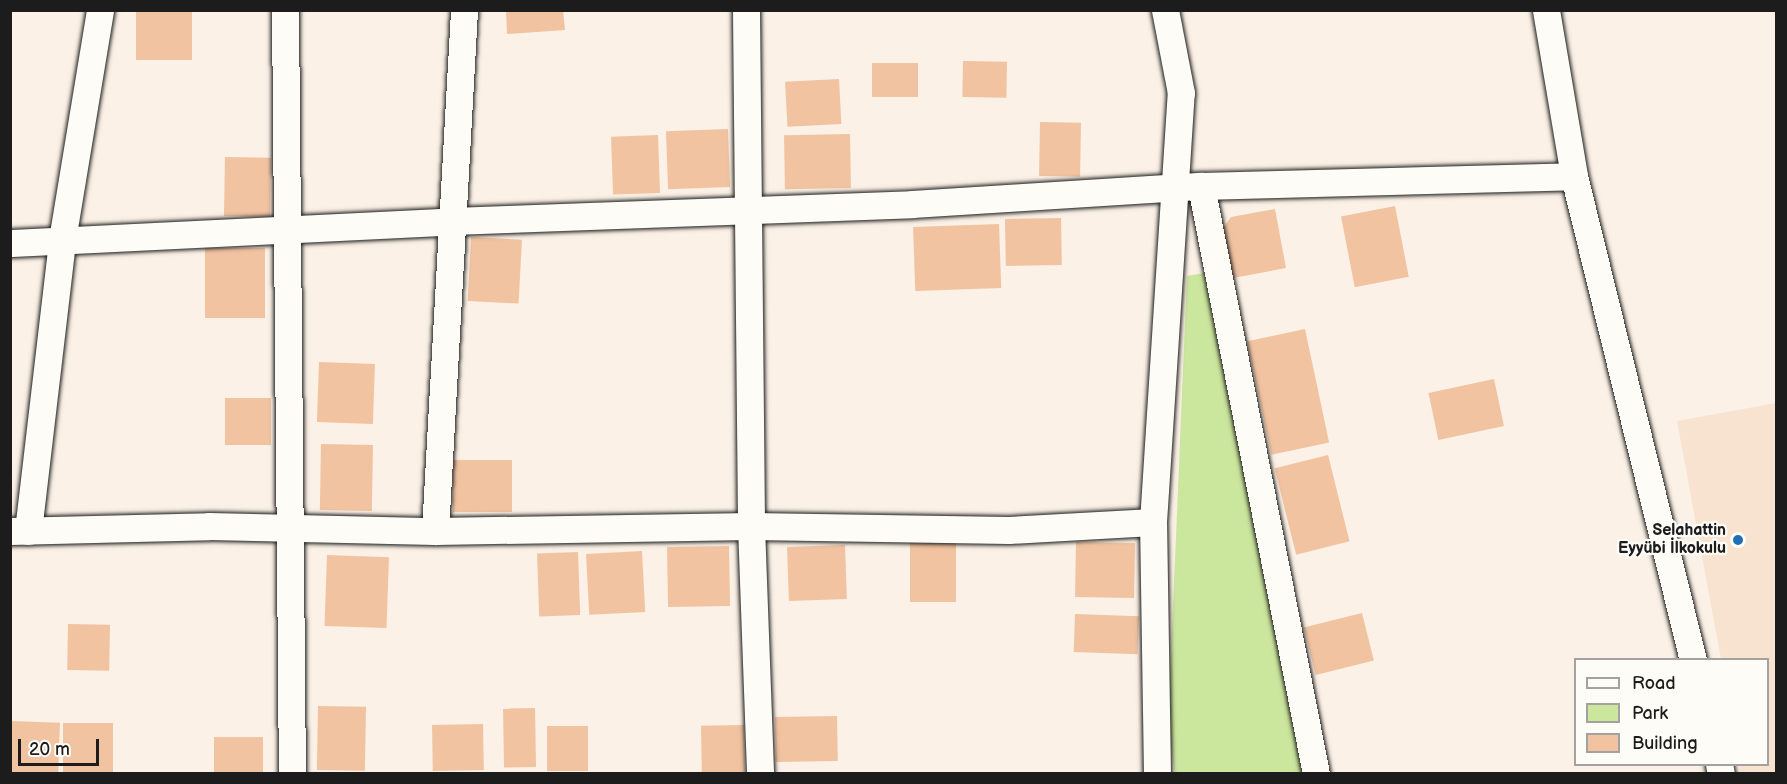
<!DOCTYPE html>
<html>
<head>
<meta charset="utf-8">
<style>
  body { margin:0 }
  #map { position:relative; width:1787px; height:784px; overflow:hidden; background:#fbf1e6; font-family:"Balsamiq Sans",sans-serif }
  div>[style] { position:absolute }
  [style*='--x'] { left:calc(var(--x)*1px); top:calc(var(--y)*1px); width:calc(var(--w)*1px); rotate:calc(var(--a)*1deg) }
  .built>* { inset:0; background:#f8e3d1 }
  .green>* { inset:0; background:#cbe69d }
  .building>* { inset:0; background:#f1c3a1; transform-origin:0 0 }
  .roads { filter:drop-shadow(0 0 2px #1c1c1c) drop-shadow(0 0 2px #1c1c1c) }
  .street>* { height:27px; margin:-13.5px; padding:0 13.5px; transform-origin:13.5px; border-radius:13.5px; background:#fdfcf7 }
  .dots>* { width:16px; height:16px; translate:-50% -50%; box-sizing:border-box; border:3px solid #fdfcf7; border-radius:50% }
  span { translate:-50% -50%; white-space:nowrap; text-align:center; line-height:1.15; -webkit-text-stroke:4.5px #fdfcf7; paint-order:stroke }
  .poi-label { font-size:16px; color:#1c1c1c; font-weight:700 }
  .right { translate:-100% -50%; text-align:right }
  .frame { position:absolute; inset:0; border:12px solid #1c1c1c; pointer-events:none }
  .legend { position:absolute; left:1574px; top:658px; width:195px; height:108px; box-sizing:border-box; background:#fdfcf7; border:2px solid #a3a29f; margin:0; padding:8px 10px; list-style:none; font-size:18px; color:#1c1c1c }
  .legend li { display:flex; align-items:center; gap:12px; height:30px }
  .legend b { width:30px; border:2px solid #a3a29f }
  .scale { position:absolute; left:18px; top:739px; width:81px; height:27px; box-sizing:border-box; border:3px solid #1c1c1c; border-top:0; padding-left:8px; font-size:18px; line-height:21px; white-space:nowrap; color:#1c1c1c; -webkit-text-stroke:4px #fdfcf7; paint-order:stroke }
</style>
</head>
<body>
<div id="map">
  <div class="built">
    <i style="clip-path:polygon(1776px 403px,1776px 773px,1741px 773px,1740px 765px,1768px 764px,1768px 660px,1721px 659px,1677px 421px)"></i>
  </div>
  <div class="green">
    <i style="clip-path:polygon(1204px 273px,1304px 773px,1175px 774px,1168px 725px,1187px 276px)"></i>
  </div>
  <div class="building">
    <i style="left:136px;top:10px;width:56px;height:50px"></i>
    <i style="clip-path:polygon(506px 10px,563px 10px,565px 30px,507px 34px)"></i>
    <i style="left:963px;top:61px;width:44px;height:36px;rotate:1deg"></i>
    <i style="left:872px;top:63px;width:46px;height:34px"></i>
    <i style="left:839px;top:79px;width:45px;height:54px;rotate:87deg"></i>
    <i style="left:1040px;top:122px;width:41px;height:54px;rotate:1deg"></i>
    <i style="left:728px;top:129px;width:58px;height:62px;rotate:88deg"></i>
    <i style="left:850px;top:134px;width:54px;height:66px;rotate:89deg"></i>
    <i style="left:658px;top:135px;width:58px;height:47px;rotate:88deg"></i>
    <i style="left:225px;top:157px;width:46px;height:59px;rotate:1deg"></i>
    <i style="left:1395px;top:206px;width:72px;height:55px;rotate:79deg"></i>
    <i style="clip-path:polygon(1275px 209px,1286px 268px,1233px 278px,1223px 228px,1231px 217px)"></i>
    <i style="left:1061px;top:218px;width:47px;height:56px;rotate:89deg"></i>
    <i style="left:999px;top:224px;width:64px;height:86px;rotate:88deg"></i>
    <i style="left:471px;top:237px;width:51px;height:64px;rotate:3deg"></i>
    <i style="left:265px;top:248px;width:70px;height:60px;rotate:90deg"></i>
    <i style="left:1305px;top:329px;width:116px;height:59px;rotate:78deg"></i>
    <i style="left:319px;top:362px;width:56px;height:60px;rotate:2deg"></i>
    <i style="left:1494px;top:379px;width:48px;height:67px;rotate:78deg"></i>
    <i style="left:271px;top:398px;width:47px;height:46px;rotate:90deg"></i>
    <i style="left:321px;top:444px;width:52px;height:66px;rotate:1deg"></i>
    <i style="left:1328px;top:455px;width:89px;height:55px;rotate:76deg"></i>
    <i style="left:453px;top:460px;width:59px;height:52px"></i>
    <i style="left:1076px;top:542px;width:59px;height:55px;rotate:1deg"></i>
    <i style="left:910px;top:543px;width:46px;height:59px"></i>
    <i style="left:845px;top:545px;width:54px;height:58px;rotate:88deg"></i>
    <i style="left:729px;top:546px;width:60px;height:62px;rotate:89deg"></i>
    <i style="left:642px;top:551px;width:61px;height:56px;rotate:87deg"></i>
    <i style="left:578px;top:552px;width:63px;height:41px;rotate:88deg"></i>
    <i style="left:327px;top:555px;width:62px;height:71px;rotate:2deg"></i>
    <i style="left:1362px;top:613px;width:49px;height:60px;rotate:76deg"></i>
    <i style="left:1075px;top:614px;width:64px;height:38px;rotate:2deg"></i>
    <i style="left:68px;top:624px;width:42px;height:46px;rotate:1deg"></i>
    <i style="left:318px;top:706px;width:48px;height:64px;rotate:1deg"></i>
    <i style="left:535px;top:708px;width:59px;height:32px;rotate:89deg"></i>
    <i style="left:837px;top:716px;width:45px;height:62px;rotate:89deg"></i>
    <i style="left:10px;top:721px;width:50px;height:53px;rotate:2deg"></i>
    <i style="left:113px;top:723px;width:51px;height:50px;rotate:90deg"></i>
    <i style="left:483px;top:724px;width:46px;height:51px;rotate:89deg"></i>
    <i style="left:744px;top:725px;width:47px;height:43px;rotate:89deg"></i>
    <i style="left:547px;top:726px;width:41px;height:45px"></i>
    <i style="left:214px;top:737px;width:49px;height:37px"></i>
  </div>
  <div class="roads">
    <div class="street">
      <i style="--x:285;--y:10;--w:764;--a:89.48"></i>
      <i style="--x:746;--y:10;--w:516;--a:89.44"></i>
      <i style="--x:751;--y:526;--w:248;--a:87.9"></i>
      <i style="--x:1546;--y:10;--w:168;--a:80.4"></i>
      <i style="--x:1574;--y:176;--w:498;--a:76.2"></i>
      <i style="--x:1201;--y:186;--w:599;--a:78.93"></i>
      <i style="--x:10;--y:243;--w:443;--a:-2.8"></i>
      <i style="--x:452;--y:221;--w:460;--a:-2.1"></i>
      <i style="--x:912;--y:204;--w:290;--a:-3.6"></i>
      <i style="--x:1201;--y:186;--w:373;--a:-1.5"></i>
      <i style="--x:10;--y:531;--w:199;--a:-1.4"></i>
      <i style="--x:209;--y:526;--w:226;--a:1.3"></i>
      <i style="--x:435;--y:531;--w:316;--a:-0.9"></i>
      <i style="--x:751;--y:526;--w:258;--a:0.9"></i>
      <i style="--x:1009;--y:530;--w:144;--a:-3.2"></i>
      <i style="--x:28;--y:531;--w:293;--a:-83.3"></i>
      <i style="--x:62;--y:240;--w:233;--a:-80.6"></i>
      <i style="--x:435;--y:531;--w:522;--a:-86.81"></i>
      <i style="--x:1719;--y:764;--w:10;--a:79"></i>
      <i style="--x:1157;--y:774;--w:252;--a:-90.9"></i>
      <i style="--x:1153;--y:522;--w:430;--a:-86.3"></i>
      <i style="--x:1181;--y:93;--w:85;--a:-100.9"></i>
    </div>
  </div>
  <div class="dots">
    <i style="left:1738px;top:540px;background:#1f6fb2"></i>
  </div>
  <div class="poi-label">
    <span class="right" style="left:1726px;top:540px">Selahattin<br>Eyyübi İlkokulu</span>
  </div>
  <div class="frame"></div>
  <ul class="legend">
  <li><b style="height:8px;background:#fdfcf7"></b>Road</li>
  <li><b style="height:16px;background:#cbe69d"></b>Park</li>
  <li><b style="height:16px;background:#f1c3a1"></b>Building</li>
  </ul>
  <div class="scale">20 m</div>
</div>
</body>
</html>
